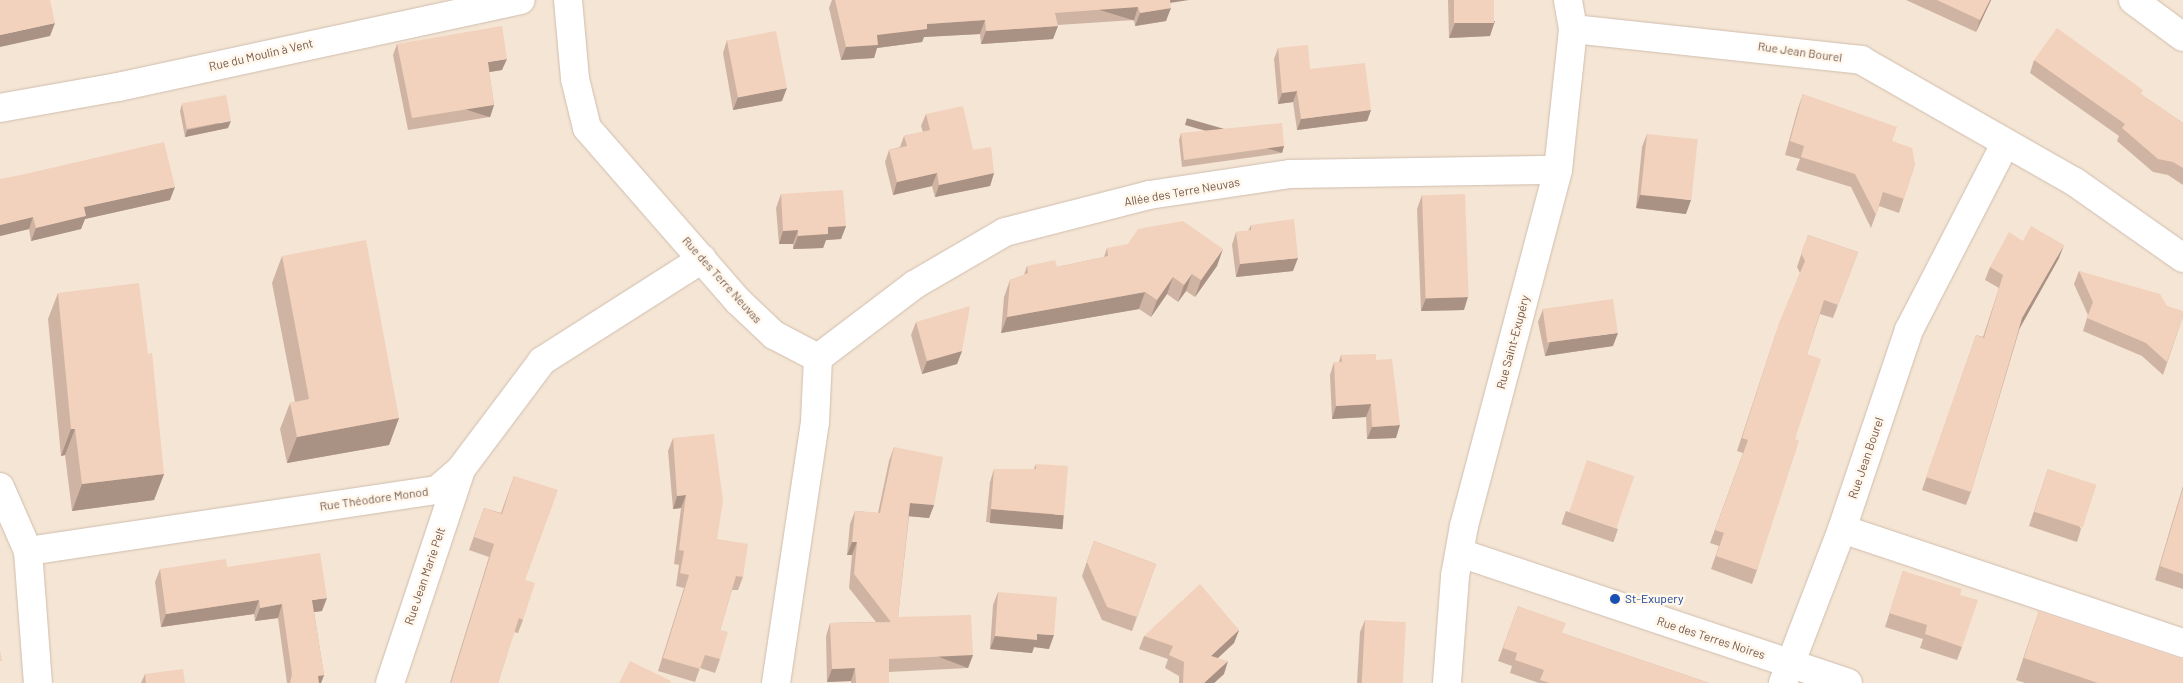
<!DOCTYPE html>
<html>
<head>
<meta charset="utf-8">
<style>
  body { margin:0 }
  #map { position:relative; width:2183px; height:683px; overflow:hidden; background:#fcf3e6; font-family:Barlow,sans-serif }
  div>[style] { position:absolute }
  [style*='--x'] { left:calc(var(--x)*1px); top:calc(var(--y)*1px); width:calc(var(--w)*1px); rotate:calc(var(--a)*1deg) }
  .residential>* { inset:0; background:#f4e5d4; transform-origin:0 0 }
  .roads { filter:drop-shadow(0 0 1px #d0bdae) drop-shadow(0 0 1px #d0bdae) }
  .minor>* { height:28px; margin:-14px; padding:0 14px; transform-origin:14px; border-radius:14px; background:#fff }
  .tertiary>* { height:28px; margin:-14px; padding:0 14px; transform-origin:14px; border-radius:14px; background:#fff }
  .wall>* { inset:0; background:#d0b4a3; transform-origin:0 0 }
  .shaded-wall>* { inset:0; background:#a99284; transform-origin:0 0 }
  .building>* { inset:0; background:#f2d1bd; transform-origin:0 0 }
  .dots>* { width:14px; height:14px; translate:-50% -50%; box-sizing:border-box; border:2px solid #fff7ec; border-radius:50% }
  span { translate:-50% -50%; white-space:nowrap; text-align:center; line-height:1.15; -webkit-text-stroke:5px #fff7ec; paint-order:stroke }
  .street-label { font-size:12px; color:#76594a }
  .transit-label { font-size:12px; color:#164399 }
  .left { translate:0 -50%; text-align:left }
</style>
</head>
<body>
<div id="map">
  <div class="residential">
    <i style="left:0;top:0;width:2183px;height:683px"></i>
  </div>
  <div class="roads">
    <div class="minor">
      <i style="--x:568;--y:0;--w:79;--a:84.9"></i>
      <i style="--x:575;--y:79;--w:50;--a:76.2"></i>
      <i style="--x:587;--y:128;--w:230;--a:48.9"></i>
      <i style="--x:738;--y:301;--w:50;--a:43.4"></i>
      <i style="--x:774;--y:335;--w:50;--a:27.6"></i>
      <i style="--x:818;--y:358;--w:64;--a:92.7"></i>
      <i style="--x:815;--y:422;--w:264;--a:98.5"></i>
      <i style="--x:1573;--y:29;--w:290;--a:6.1"></i>
      <i style="--x:1861;--y:60;--w:246;--a:29.7"></i>
      <i style="--x:2075;--y:182;--w:132;--a:35.1"></i>
      <i style="--x:818;--y:358;--w:121;--a:-37.2"></i>
      <i style="--x:914;--y:285;--w:105;--a:-30.2"></i>
      <i style="--x:1005;--y:232;--w:149;--a:-14.4"></i>
      <i style="--x:1149;--y:195;--w:143;--a:-8.5"></i>
      <i style="--x:1290;--y:174;--w:268;--a:-0.9"></i>
      <i style="--x:0;--y:487;--w:70;--a:66.4"></i>
      <i style="--x:28;--y:551;--w:132;--a:85.7"></i>
      <i style="--x:1842;--y:529;--w:210;--a:-71.4"></i>
      <i style="--x:1909;--y:330;--w:209;--a:-62.7"></i>
      <i style="--x:28;--y:551;--w:414;--a:-8.5"></i>
      <i style="--x:437;--y:490;--w:32;--a:-41"></i>
      <i style="--x:461;--y:469;--w:135;--a:-53.1"></i>
      <i style="--x:542;--y:361;--w:190;--a:-32.5"></i>
      <i style="--x:1460;--y:553;--w:409;--a:18.5"></i>
      <i style="--x:390;--y:683;--w:225;--a:-71.6"></i>
      <i style="--x:1447;--y:683;--w:107;--a:-85.7"></i>
      <i style="--x:1455;--y:576;--w:51;--a:-79.8"></i>
      <i style="--x:1464;--y:526;--w:368;--a:-75.2"></i>
      <i style="--x:1558;--y:170;--w:142;--a:-83.9"></i>
      <i style="--x:1573;--y:29;--w:29;--a:-100"></i>
      <i style="--x:1783;--y:683;--w:165;--a:-69"></i>
      <i style="--x:1842;--y:529;--w:360;--a:18.5"></i>
    </div>
    <div class="tertiary">
      <i style="--x:2133;--y:0;--w:62;--a:36.5"></i>
      <i style="--x:0;--y:108;--w:120;--a:-10.1"></i>
      <i style="--x:118;--y:87;--w:412;--a:-12.2"></i>
    </div>
  </div>
  <div class="wall">
    <i style="clip-path:polygon(832px 0,835px 0,1170px 3px,1166px 21px,1135px 26px,1134px 20px,1058px 25px,1053px 39px,981px 44px,980px 34px,924px 37px,922px 42px,877px 48px,874px 58px,841px 60px,829px 8px)"></i>
    <i style="clip-path:polygon(1448px 0,1494px 0,1490px 36px,1449px 38px)"></i>
    <i style="clip-path:polygon(1906px 0,1991px 0,1976px 32px)"></i>
    <i style="clip-path:polygon(727px 40px,782px 101px,733px 110px,723px 53px)"></i>
    <i style="clip-path:polygon(397px 44px,502px 70px,489px 72px,494px 105px,490px 117px,408px 130px,393px 55px)"></i>
    <i style="clip-path:polygon(1278px 48px,1371px 110px,1367px 121px,1297px 130px,1293px 102px,1278px 104px,1274px 59px)"></i>
    <i style="clip-path:polygon(2034px 60px,2142px 95px,2183px 123px,2183px 185px,2168px 175px,2153px 172px,2117px 141px,2119px 136px,2030px 73px)"></i>
    <i style="clip-path:polygon(1803px 94px,1892px 141px,1915px 164px,1899px 213px,1879px 206px,1871px 228px,1851px 187px,1796px 170px,1800px 159px,1785px 155px,1798px 108px)"></i>
    <i style="clip-path:polygon(182px 104px,228px 128px,185px 137px,180px 111px)"></i>
    <i style="clip-path:polygon(926px 114px,973px 150px,994px 173px,990px 186px,935px 197px,932px 186px,893px 195px,885px 162px,889px 150px,900px 147px,904px 136px,923px 132px,921px 126px)"></i>
    <i style="clip-path:polygon(1181px 133px,1284px 146px,1282px 153px,1182px 167px,1179px 140px)"></i>
    <i style="clip-path:polygon(1647px 134px,1686px 214px,1636px 208px,1642px 147px)"></i>
    <i style="clip-path:polygon(0 179px,170px 200px,85px 219px,81px 229px,31px 241px,29px 229px,0 236px)"></i>
    <i style="clip-path:polygon(781px 194px,846px 226px,841px 239px,826px 240px,823px 248px,793px 249px,793px 244px,779px 244px,776px 208px)"></i>
    <i style="clip-path:polygon(1422px 195px,1464px 310px,1421px 311px,1417px 209px)"></i>
    <i style="clip-path:polygon(1251px 225px,1293px 271px,1236px 277px,1232px 245px,1236px 232px,1248px 231px)"></i>
    <i style="clip-path:polygon(1808px 235px,1858px 252px,1833px 318px,1820px 314px,1807px 354px,1795px 439px,1757px 570px,1752px 584px,1711px 569px,1719px 546px,1710px 543px,1743px 453px,1737px 451px,1775px 336px,1800px 273px,1797px 267px)"></i>
    <i style="clip-path:polygon(2023px 241px,2059px 258px,2020px 328px,1971px 492px,1966px 505px,1922px 490px,1976px 335px,1983px 337px,1999px 288px,1985px 280px,1990px 267px)"></i>
    <i style="clip-path:polygon(1107px 248px,1217px 266px,1195px 297px,1186px 291px,1178px 302px,1167px 294px,1151px 317px,1139px 309px,1001px 333px,1004px 297px,1010px 280px,1024px 275px,1027px 266px,1057px 267px,1104px 257px)"></i>
    <i style="clip-path:polygon(282px 256px,399px 418px,389px 445px,287px 463px,280px 429px,290px 403px,295px 402px,272px 283px)"></i>
    <i style="clip-path:polygon(2079px 271px,2167px 306px,2183px 316px,2163px 375px,2142px 356px,2083px 331px,2088px 315px,2074px 284px)"></i>
    <i style="clip-path:polygon(58px 293px,164px 474px,154px 500px,72px 511px,65px 455px,61px 456px,48px 319px)"></i>
    <i style="clip-path:polygon(1543px 309px,1613px 346px,1545px 356px,1538px 322px)"></i>
    <i style="clip-path:polygon(916px 322px,962px 351px,957px 364px,922px 374px,911px 335px)"></i>
    <i style="clip-path:polygon(1341px 355px,1376px 360px,1396px 438px,1367px 439px,1366px 417px,1332px 419px,1330px 375px,1334px 362px,1339px 362px)"></i>
    <i style="clip-path:polygon(673px 438px,717px 539px,743px 577px,738px 590px,732px 590px,720px 630px,720px 659px,715px 673px,700px 668px,695px 682px,658px 671px,684px 588px,676px 586px,679px 565px,674px 564px,681px 508px,673px 509px,668px 451px)"></i>
    <i style="clip-path:polygon(894px 447px,934px 505px,929px 518px,909px 516px,898px 617px,973px 655px,968px 668px,889px 672px,889px 683px,851px 683px,851px 681px,827px 682px,826px 636px,830px 623px,876px 622px,849px 588px,852px 555px,847px 555px,850px 524px,855px 511px,878px 513px,889px 461px)"></i>
    <i style="clip-path:polygon(1036px 464px,1059px 528px,986px 522px,990px 482px,994px 469px,1034px 469px)"></i>
    <i style="clip-path:polygon(2048px 469px,2081px 529px,2077px 542px,2029px 526px)"></i>
    <i style="clip-path:polygon(514px 476px,525px 580px,523px 620px,518px 633px,514px 632px,498px 683px,450px 683px,489px 557px,469px 550px,484px 508px,501px 513px)"></i>
    <i style="clip-path:polygon(2183px 486px,2183px 589px,2155px 580px)"></i>
    <i style="left:1566px;top:511px;width:55px;height:14px;rotate:19deg"></i>
    <i style="clip-path:polygon(1094px 541px,1156px 564px,1132px 631px,1102px 620px,1082px 576px)"></i>
    <i style="clip-path:polygon(227px 567px,322px 611px,314px 612px,324px 675px,321px 683px,287px 683px,278px 618px,255px 621px,254px 614px,161px 627px,155px 582px,160px 569px)"></i>
    <i style="clip-path:polygon(1903px 571px,1960px 595px,1962px 647px,1957px 660px,1920px 648px,1923px 639px,1885px 627px)"></i>
    <i style="clip-path:polygon(998px 592px,1049px 649px,1034px 647px,1032px 653px,990px 649px,993px 605px)"></i>
    <i style="clip-path:polygon(1518px 606px,1562px 633px,1709px 683px,1539px 683px,1510px 673px,1512px 666px,1498px 661px)"></i>
    <i style="clip-path:polygon(2039px 611px,2183px 683px,2025px 683px,2016px 680px)"></i>
    <i style="clip-path:polygon(1365px 620px,1399px 683px,1357px 683px,1360px 632px)"></i>
    <i style="clip-path:polygon(1239px 630px,1234px 643px,1218px 658px,1224px 674px,1214px 683px,1179px 683px,1179px 676px,1165px 668px,1168px 659px,1139px 649px,1144px 636px)"></i>
    <i style="clip-path:polygon(145px 674px,185px 683px,141px 683px)"></i>
  </div>
  <div class="shaded-wall">
    <i style="clip-path:polygon(1165px 0,1189px 0,1163px 4px)"></i>
    <i style="clip-path:polygon(1990px 0,1991px 0,1976px 32px,1980px 20px)"></i>
    <i style="left:1138px;top:7px;width:14px;height:83px;rotate:107deg"></i>
    <i style="clip-path:polygon(1171px 8px,1166px 21px,1135px 26px,1140px 13px)"></i>
    <i style="clip-path:polygon(985px 20px,980px 34px,924px 37px,922px 42px,877px 48px,874px 58px,841px 60px,846px 47px,877px 35px,927px 24px)"></i>
    <i style="clip-path:polygon(1495px 21px,1490px 36px,1449px 38px,1455px 23px)"></i>
    <i style="clip-path:polygon(55px 23px,50px 36px,0 47px,0 35px)"></i>
    <i style="clip-path:polygon(1058px 26px,1053px 39px,981px 44px,986px 31px)"></i>
    <i style="clip-path:polygon(507px 59px,502px 70px,484px 73px,488px 62px)"></i>
    <i style="clip-path:polygon(787px 88px,782px 101px,733px 110px,738px 97px)"></i>
    <i style="clip-path:polygon(1297px 91px,1293px 102px,1278px 104px,1282px 93px)"></i>
    <i style="left:494px;top:105px;width:13px;height:83px;rotate:108deg"></i>
    <i style="clip-path:polygon(1371px 110px,1367px 121px,1297px 130px,1301px 119px)"></i>
    <i style="clip-path:polygon(231px 121px,228px 128px,185px 137px,187px 130px)"></i>
    <i style="left:1284px;top:146px;width:7px;height:101px;rotate:106deg"></i>
    <i style="clip-path:polygon(937px 173px,932px 186px,893px 195px,897px 182px)"></i>
    <i style="clip-path:polygon(994px 173px,990px 186px,935px 197px,939px 185px)"></i>
    <i style="clip-path:polygon(175px 187px,170px 200px,85px 219px,81px 229px,31px 241px,36px 228px,84px 207px)"></i>
    <i style="clip-path:polygon(1640px 195px,1691px 200px,1686px 214px,1636px 208px)"></i>
    <i style="clip-path:polygon(33px 217px,29px 229px,0 236px,0 225px)"></i>
    <i style="clip-path:polygon(846px 226px,841px 239px,826px 240px,823px 248px,793px 249px,798px 236px,828px 227px)"></i>
    <i style="clip-path:polygon(798px 230px,793px 244px,779px 244px,783px 231px)"></i>
    <i style="clip-path:polygon(2064px 245px,2059px 258px,2018px 331px,2022px 318px)"></i>
    <i style="clip-path:polygon(1223px 249px,1217px 266px,1195px 297px,1201px 280px)"></i>
    <i style="clip-path:polygon(1298px 258px,1293px 271px,1236px 277px,1240px 264px)"></i>
    <i style="clip-path:polygon(1192px 274px,1186px 291px,1178px 302px,1184px 285px)"></i>
    <i style="clip-path:polygon(1173px 277px,1167px 294px,1151px 317px,1157px 300px)"></i>
    <i style="clip-path:polygon(1145px 292px,1139px 309px,1001px 333px,1007px 317px)"></i>
    <i style="clip-path:polygon(1468px 297px,1464px 310px,1421px 311px,1426px 298px)"></i>
    <i style="clip-path:polygon(1618px 333px,1613px 346px,1545px 356px,1550px 342px)"></i>
    <i style="clip-path:polygon(962px 351px,957px 364px,922px 374px,927px 361px)"></i>
    <i style="clip-path:polygon(1371px 404px,1366px 417px,1332px 419px,1336px 406px)"></i>
    <i style="clip-path:polygon(399px 418px,389px 445px,287px 463px,297px 437px)"></i>
    <i style="clip-path:polygon(1400px 425px,1396px 438px,1367px 439px,1372px 427px)"></i>
    <i style="clip-path:polygon(71px 429px,75px 429px,65px 455px,61px 456px)"></i>
    <i style="clip-path:polygon(164px 474px,154px 500px,72px 511px,82px 484px)"></i>
    <i style="clip-path:polygon(686px 495px,681px 508px,673px 509px,677px 496px)"></i>
    <i style="clip-path:polygon(910px 503px,934px 505px,929px 518px,906px 516px)"></i>
    <i style="left:991px;top:509px;width:73px;height:14px;rotate:5deg"></i>
    <i style="clip-path:polygon(852px 542px,857px 542px,852px 555px,847px 555px)"></i>
    <i style="clip-path:polygon(327px 598px,322px 611px,307px 613px,312px 600px)"></i>
    <i style="clip-path:polygon(259px 600px,254px 614px,161px 627px,166px 614px)"></i>
    <i style="clip-path:polygon(282px 604px,278px 618px,255px 621px,260px 608px)"></i>
    <i style="clip-path:polygon(1239px 630px,1234px 643px,1206px 669px,1211px 656px)"></i>
    <i style="clip-path:polygon(1037px 634px,1054px 635px,1049px 649px,1034px 647px,1032px 653px,990px 649px,995px 636px)"></i>
    <i style="left:973px;top:655px;width:14px;height:84px;rotate:111deg"></i>
    <i style="clip-path:polygon(1228px 661px,1224px 674px,1214px 683px,1204px 683px)"></i>
    <i style="clip-path:polygon(855px 668px,851px 681px,827px 682px,832px 669px)"></i>
    <i style="clip-path:polygon(324px 675px,321px 683px,316px 683px,318px 676px)"></i>
  </div>
  <div class="building">
    <i style="clip-path:polygon(0 0,50px 0,55px 23px,0 35px)"></i>
    <i style="clip-path:polygon(835px 0,1170px 0,1171px 8px,1140px 13px,1138px 7px,1055px 13px,1058px 26px,986px 31px,985px 20px,927px 24px,927px 29px,877px 35px,878px 45px,846px 47px)"></i>
    <i style="left:1454px;top:0;width:40px;height:23px"></i>
    <i style="clip-path:polygon(1937px 0,1990px 0,1980px 20px)"></i>
    <i style="clip-path:polygon(502px 26px,507px 59px,488px 62px,494px 105px,412px 118px,397px 44px)"></i>
    <i style="clip-path:polygon(2057px 28px,2143px 90px,2141px 94px,2183px 123px,2183px 168px,2173px 162px,2158px 159px,2122px 128px,2125px 124px,2034px 60px)"></i>
    <i style="left:776px;top:31px;width:58px;height:50px;rotate:79deg"></i>
    <i style="clip-path:polygon(1308px 45px,1310px 69px,1365px 63px,1371px 110px,1301px 119px,1297px 91px,1282px 93px,1278px 48px)"></i>
    <i style="clip-path:polygon(1803px 94px,1897px 127px,1892px 141px,1912px 148px,1915px 164px,1904px 199px,1883px 192px,1876px 215px,1855px 174px,1801px 157px,1804px 146px,1790px 141px)"></i>
    <i style="left:226px;top:95px;width:26px;height:45px;rotate:79deg"></i>
    <i style="clip-path:polygon(963px 106px,973px 150px,991px 147px,994px 173px,939px 185px,937px 173px,897px 182px,889px 150px,907px 146px,904px 136px,930px 130px,926px 114px)"></i>
    <i style="clip-path:polygon(1282px 123px,1284px 146px,1184px 160px,1181px 133px)"></i>
    <i style="left:1647px;top:134px;width:51px;height:61px;rotate:6deg"></i>
    <i style="clip-path:polygon(164px 142px,175px 187px,84px 207px,86px 216px,36px 228px,33px 217px,0 225px,0 179px,21px 175px)"></i>
    <i style="clip-path:polygon(843px 190px,846px 226px,828px 227px,828px 234px,798px 236px,798px 230px,783px 231px,781px 194px)"></i>
    <i style="left:1465px;top:194px;width:103px;height:43px;rotate:88deg"></i>
    <i style="clip-path:polygon(1294px 219px,1298px 258px,1240px 264px,1236px 232px,1251px 230px,1251px 225px)"></i>
    <i style="clip-path:polygon(1183px 221px,1223px 249px,1201px 280px,1192px 274px,1184px 285px,1173px 277px,1157px 300px,1145px 292px,1007px 317px,1010px 280px,1028px 273px,1027px 266px,1055px 260px,1057px 267px,1108px 256px,1107px 248px,1128px 244px,1138px 229px)"></i>
    <i style="clip-path:polygon(2031px 226px,2064px 245px,2022px 318px,1971px 492px,1926px 477px,1976px 335px,1984px 338px,2003px 275px,1990px 267px,2009px 232px,2023px 241px)"></i>
    <i style="clip-path:polygon(1808px 235px,1858px 252px,1838px 305px,1824px 300px,1807px 354px,1821px 359px,1795px 439px,1799px 441px,1757px 570px,1716px 556px,1724px 533px,1715px 530px,1748px 440px,1742px 438px,1779px 323px,1805px 261px,1801px 253px)"></i>
    <i style="clip-path:polygon(366px 240px,399px 418px,297px 437px,290px 403px,309px 399px,282px 256px)"></i>
    <i style="clip-path:polygon(2079px 271px,2160px 294px,2167px 306px,2183px 311px,2183px 316px,2167px 362px,2146px 343px,2087px 318px,2093px 302px)"></i>
    <i style="clip-path:polygon(139px 283px,148px 354px,152px 353px,164px 474px,82px 484px,75px 429px,71px 429px,58px 293px)"></i>
    <i style="left:1613px;top:299px;width:34px;height:71px;rotate:82deg"></i>
    <i style="clip-path:polygon(970px 306px,962px 351px,927px 361px,916px 322px)"></i>
    <i style="clip-path:polygon(1376px 354px,1376px 360px,1392px 359px,1400px 425px,1372px 427px,1371px 404px,1336px 406px,1334px 362px,1342px 362px,1341px 355px)"></i>
    <i style="clip-path:polygon(714px 434px,723px 501px,717px 539px,748px 544px,743px 577px,736px 576px,720px 630px,728px 632px,720px 659px,705px 655px,700px 669px,663px 658px,689px 575px,680px 573px,684px 551px,679px 550px,686px 495px,677px 496px,673px 438px)"></i>
    <i style="clip-path:polygon(894px 447px,943px 457px,934px 505px,910px 503px,898px 617px,971px 615px,973px 655px,889px 659px,889px 683px,856px 683px,855px 668px,832px 669px,830px 623px,891px 622px,854px 574px,857px 542px,852px 542px,855px 511px,880px 513px)"></i>
    <i style="left:1587px;top:460px;width:50px;height:55px;rotate:19deg"></i>
    <i style="clip-path:polygon(1036px 464px,1068px 466px,1064px 515px,991px 509px,994px 469px,1036px 469px)"></i>
    <i style="left:2048px;top:469px;width:51px;height:45px;rotate:18deg"></i>
    <i style="clip-path:polygon(514px 476px,558px 490px,525px 580px,535px 583px,523px 620px,519px 618px,498px 683px,451px 683px,494px 544px,474px 537px,484px 508px,502px 514px)"></i>
    <i style="clip-path:polygon(2183px 489px,2183px 574px,2160px 566px)"></i>
    <i style="clip-path:polygon(1094px 541px,1156px 564px,1137px 617px,1107px 607px,1087px 562px)"></i>
    <i style="clip-path:polygon(320px 553px,327px 598px,312px 600px,324px 675px,318px 676px,319px 683px,290px 683px,292px 674px,282px 604px,260px 608px,259px 600px,166px 614px,160px 569px,226px 559px,227px 567px)"></i>
    <i style="clip-path:polygon(1903px 571px,1962px 589px,1960px 595px,1978px 600px,1962px 647px,1925px 634px,1927px 625px,1889px 613px)"></i>
    <i style="clip-path:polygon(1200px 584px,1239px 630px,1211px 656px,1228px 661px,1204px 683px,1183px 683px,1184px 662px,1169px 655px,1173px 646px,1144px 636px)"></i>
    <i style="clip-path:polygon(998px 592px,1057px 597px,1054px 635px,1037px 634px,1037px 640px,995px 636px)"></i>
    <i style="clip-path:polygon(1518px 606px,1566px 623px,1562px 633px,1709px 683px,1550px 683px,1540px 680px,1544px 670px,1515px 660px,1517px 653px,1503px 648px)"></i>
    <i style="clip-path:polygon(2039px 611px,2183px 659px,2183px 683px,2098px 683px,2024px 658px)"></i>
    <i style="left:1365px;top:620px;width:41px;height:63px;rotate:3deg"></i>
    <i style="clip-path:polygon(0 650px,2px 661px,0 661px)"></i>
    <i style="clip-path:polygon(630px 661px,671px 681px,670px 683px,619px 683px)"></i>
    <i style="clip-path:polygon(183px 669px,185px 683px,146px 683px,145px 674px)"></i>
  </div>
  <div class="dots">
    <i style="left:1615px;top:599px;background:#1a4fb4"></i>
  </div>
  <div class="street-label">
    <span style="left:1800px;top:52px;rotate:8deg">Rue Jean Bourel</span>
    <span style="left:261px;top:55px;rotate:-13deg">Rue du Moulin à Vent</span>
    <span style="left:1182px;top:192px;rotate:-10deg">Allée des Terre Neuvas</span>
    <span style="left:722px;top:280px;rotate:48deg">Rue des Terre Neuvas</span>
    <span style="left:1513px;top:342px;rotate:-75deg">Rue Saint-Exupéry</span>
    <span style="left:1866px;top:458px;rotate:-71deg">Rue Jean Bourel</span>
    <span style="left:374px;top:499px;rotate:-8deg">Rue Théodore Monod</span>
    <span style="left:425px;top:576px;rotate:-71deg">Rue Jean Marie Pelt</span>
    <span style="left:1711px;top:638px;rotate:18deg">Rue des Terres Noires</span>
  </div>
  <div class="transit-label">
    <span class="left" style="left:1625px;top:599px">St-Exupery</span>
  </div>
</div>
</body>
</html>
